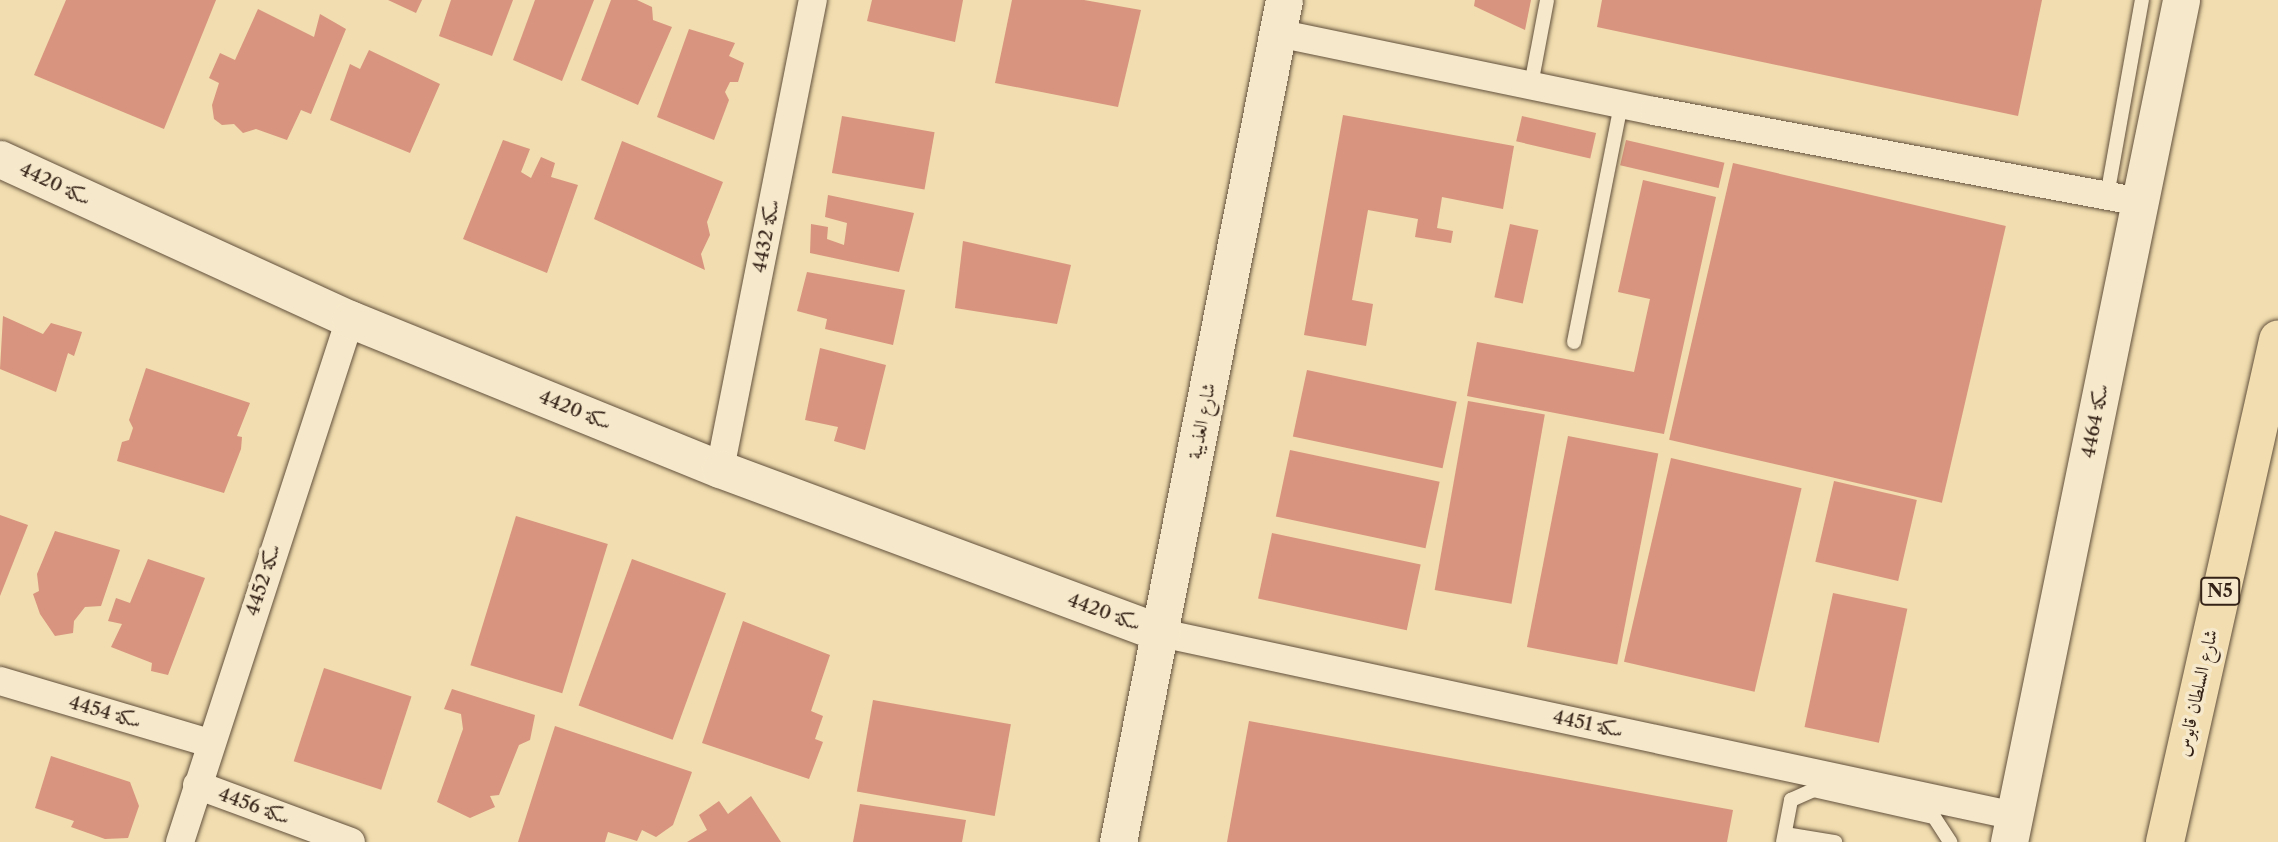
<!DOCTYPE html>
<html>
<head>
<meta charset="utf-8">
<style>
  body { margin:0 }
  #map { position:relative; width:2278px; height:842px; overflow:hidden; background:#f1ddaf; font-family:"Libre Caslon Text",Amiri,serif }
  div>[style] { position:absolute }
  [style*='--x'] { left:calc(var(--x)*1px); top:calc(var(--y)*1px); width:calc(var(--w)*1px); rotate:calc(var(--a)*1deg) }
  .building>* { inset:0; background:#d8947e; transform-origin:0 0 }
  .roads { filter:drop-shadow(0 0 2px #63513d) drop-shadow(0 0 2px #63513d) }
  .service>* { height:14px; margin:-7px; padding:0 7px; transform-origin:7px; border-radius:7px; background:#f6e9cb }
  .minor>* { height:28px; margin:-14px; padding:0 14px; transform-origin:14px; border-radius:14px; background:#f6e9cb }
  .tertiary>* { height:37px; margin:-18.5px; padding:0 18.5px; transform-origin:18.5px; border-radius:18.5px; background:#f6e9cb }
  .trunk>* { height:38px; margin:-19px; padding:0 19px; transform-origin:19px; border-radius:19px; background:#f1ddaf }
  span { translate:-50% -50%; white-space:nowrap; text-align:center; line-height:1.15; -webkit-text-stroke:7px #f6e9cb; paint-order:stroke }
  .shield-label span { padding:2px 5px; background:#f6e9cb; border:2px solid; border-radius:5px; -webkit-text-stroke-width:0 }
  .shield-label { font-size:18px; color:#342217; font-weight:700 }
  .street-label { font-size:19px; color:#342217 }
</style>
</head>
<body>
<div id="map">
  <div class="building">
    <i style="clip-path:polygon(66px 0,216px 0,164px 129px,34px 75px)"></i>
    <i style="clip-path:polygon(388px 0,422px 0,416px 13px)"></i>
    <i style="clip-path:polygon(451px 0,513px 0,492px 56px,439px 36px)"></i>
    <i style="clip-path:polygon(535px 0,594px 0,562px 81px,513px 60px)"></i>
    <i style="clip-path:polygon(611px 0,637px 0,652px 7px,653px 20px,672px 27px,638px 105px,581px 80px)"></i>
    <i style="clip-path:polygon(872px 0,963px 0,955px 42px,867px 21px)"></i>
    <i style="clip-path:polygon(1012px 0,1084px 0,1141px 10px,1118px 107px,995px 83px)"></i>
    <i style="clip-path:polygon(1475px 0,1531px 0,1525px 30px,1474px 6px)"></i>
    <i style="clip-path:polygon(1602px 0,2042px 0,2018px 116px,1597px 27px)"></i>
    <i style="clip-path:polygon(258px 9px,314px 37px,320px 14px,346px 29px,311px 114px,301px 110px,287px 140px,256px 129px,243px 133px,234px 124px,222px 125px,214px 119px,212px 105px,219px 83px,209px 78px,220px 53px,235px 60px)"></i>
    <i style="clip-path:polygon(689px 29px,735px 43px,729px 56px,744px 63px,738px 82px,730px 82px,725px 92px,729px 100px,714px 140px,657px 117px)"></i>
    <i style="clip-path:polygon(369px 50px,440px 84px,410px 153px,330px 120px,350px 64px,360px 69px)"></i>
    <i style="clip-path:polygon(1343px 115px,1514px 146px,1503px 209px,1442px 197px,1437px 228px,1453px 231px,1451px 243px,1415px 237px,1418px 219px,1368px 210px,1352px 300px,1373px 304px,1366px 346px,1304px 335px)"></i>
    <i style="left:842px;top:116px;width:94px;height:58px;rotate:10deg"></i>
    <i style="left:1522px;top:116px;width:76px;height:26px;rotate:13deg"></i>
    <i style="clip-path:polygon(503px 140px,530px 149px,521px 172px,531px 178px,541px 157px,555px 163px,551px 177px,578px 185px,547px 273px,463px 239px)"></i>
    <i style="left:1626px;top:140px;width:101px;height:26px;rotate:13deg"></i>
    <i style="clip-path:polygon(622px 141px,723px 182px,707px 222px,710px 235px,701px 254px,705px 270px,594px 219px)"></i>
    <i style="left:1733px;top:163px;width:280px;height:284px;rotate:13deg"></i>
    <i style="clip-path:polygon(1643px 180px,1716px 197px,1664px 434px,1467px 396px,1477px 342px,1634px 372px,1650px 299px,1618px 292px)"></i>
    <i style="clip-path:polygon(828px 195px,914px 213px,899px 272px,810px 253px,811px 224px,828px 227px,827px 239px,844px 245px,847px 223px,825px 217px)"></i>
    <i style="left:1510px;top:224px;width:29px;height:75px;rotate:12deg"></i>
    <i style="clip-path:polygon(963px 241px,1071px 265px,1057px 324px,955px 308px)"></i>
    <i style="clip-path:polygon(807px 272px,905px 290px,893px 345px,825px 329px,827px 319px,797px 311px)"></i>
    <i style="clip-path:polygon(3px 316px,43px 334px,51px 323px,82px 332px,74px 356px,68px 353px,56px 392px,0 369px)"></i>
    <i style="clip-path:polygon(820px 348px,886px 365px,865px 450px,834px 441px,838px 427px,805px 420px)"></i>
    <i style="clip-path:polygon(146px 368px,250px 403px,237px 436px,242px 437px,241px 449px,224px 493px,117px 461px,122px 442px,129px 440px,133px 428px,129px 420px)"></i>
    <i style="left:1307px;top:370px;width:153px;height:68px;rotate:12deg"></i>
    <i style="left:1468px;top:401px;width:78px;height:192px;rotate:10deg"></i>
    <i style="left:1568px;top:436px;width:92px;height:215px;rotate:11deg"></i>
    <i style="left:1290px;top:450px;width:153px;height:68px;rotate:12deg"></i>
    <i style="left:1671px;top:458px;width:134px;height:209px;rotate:13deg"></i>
    <i style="left:1834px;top:481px;width:85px;height:83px;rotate:13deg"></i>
    <i style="clip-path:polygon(0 515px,28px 525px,0 596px)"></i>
    <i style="left:516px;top:516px;width:96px;height:156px;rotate:17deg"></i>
    <i style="clip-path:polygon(55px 531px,120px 550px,101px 606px,85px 607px,74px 621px,73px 633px,55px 636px,40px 614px,33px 594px,39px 591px,37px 574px)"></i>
    <i style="left:1272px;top:533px;width:152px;height:67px;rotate:12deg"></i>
    <i style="clip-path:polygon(148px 559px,205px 578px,168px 675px,151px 671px,152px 663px,111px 647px,122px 624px,108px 621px,116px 598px,130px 603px)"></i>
    <i style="left:632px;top:559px;width:100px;height:156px;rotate:20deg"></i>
    <i style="left:1833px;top:593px;width:76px;height:137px;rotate:12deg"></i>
    <i style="clip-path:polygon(743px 621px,830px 655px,811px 711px,823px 716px,815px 739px,823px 742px,809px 779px,702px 743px)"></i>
    <i style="left:324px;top:668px;width:92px;height:98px;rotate:18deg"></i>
    <i style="clip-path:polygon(452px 689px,535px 715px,530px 740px,519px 745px,499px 795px,490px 796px,495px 807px,470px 818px,437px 802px,463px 729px,461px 714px,444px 709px)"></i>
    <i style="left:873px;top:700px;width:140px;height:93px;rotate:10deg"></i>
    <i style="clip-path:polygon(1249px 721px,1733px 810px,1727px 842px,1227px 842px)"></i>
    <i style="clip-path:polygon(555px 726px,692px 772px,673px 825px,656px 837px,642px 830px,637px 841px,608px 832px,605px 842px,518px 842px)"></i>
    <i style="clip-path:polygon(51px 756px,130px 782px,139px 806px,128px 838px,105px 839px,71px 827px,74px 821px,35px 808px)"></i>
    <i style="clip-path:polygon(751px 796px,781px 842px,687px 842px,707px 830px,699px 815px,719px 801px,728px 814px)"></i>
    <i style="clip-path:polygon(860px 804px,966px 820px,962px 842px,853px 842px)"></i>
  </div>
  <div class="roads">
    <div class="service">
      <i style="--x:1531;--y:85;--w:86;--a:-79.3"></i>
      <i style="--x:2107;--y:196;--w:199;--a:-79.9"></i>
      <i style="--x:1574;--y:342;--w:243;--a:-78.8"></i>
      <i style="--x:1785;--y:834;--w:51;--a:9.1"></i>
      <i style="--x:1783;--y:842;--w:43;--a:-79.2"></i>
      <i style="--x:1791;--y:800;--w:24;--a:-24"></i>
      <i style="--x:1813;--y:790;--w:124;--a:12.6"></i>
      <i style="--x:1934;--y:817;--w:30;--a:57"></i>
    </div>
    <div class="minor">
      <i style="--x:1277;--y:33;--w:385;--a:11.7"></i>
      <i style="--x:1654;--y:111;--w:493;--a:10.6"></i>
      <i style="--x:720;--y:469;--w:478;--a:-78.8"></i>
      <i style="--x:1161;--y:633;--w:873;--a:12.09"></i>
      <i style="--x:0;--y:681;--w:218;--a:16.5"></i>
      <i style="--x:197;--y:785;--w:164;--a:20.3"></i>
      <i style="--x:180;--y:842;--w:550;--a:-71.99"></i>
    </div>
    <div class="tertiary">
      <i style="--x:0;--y:159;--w:385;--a:24.6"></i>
      <i style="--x:350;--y:319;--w:399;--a:22.1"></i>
      <i style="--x:720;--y:469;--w:471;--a:20.4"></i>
      <i style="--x:1118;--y:842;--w:858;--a:-78.85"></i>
      <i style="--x:2009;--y:842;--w:859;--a:-78.45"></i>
    </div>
    <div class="trunk">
      <i style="--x:2165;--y:842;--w:515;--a:-77.31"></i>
    </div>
  </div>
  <div class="shield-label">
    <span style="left:2220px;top:591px">N5</span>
  </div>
  <div class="street-label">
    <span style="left:55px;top:184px;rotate:25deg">سكة 4420</span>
    <span style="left:766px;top:236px;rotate:-79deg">سكة 4432</span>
    <span style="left:575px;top:410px;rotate:22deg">سكة 4420</span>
    <span style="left:1202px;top:421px;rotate:-79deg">شارع العذيبة</span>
    <span style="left:2095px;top:421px;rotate:-79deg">سكة 4464</span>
    <span style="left:263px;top:580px;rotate:-72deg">سكة 4452</span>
    <span style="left:1104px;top:612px;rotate:20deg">سكة 4420</span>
    <span style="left:2197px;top:693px;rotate:-77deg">شارع السلطان قابوس</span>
    <span style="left:105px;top:712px;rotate:16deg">سكة 4454</span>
    <span style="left:1588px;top:724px;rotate:12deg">سكة 4451</span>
    <span style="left:254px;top:806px;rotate:20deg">سكة 4456</span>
  </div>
</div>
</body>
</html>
